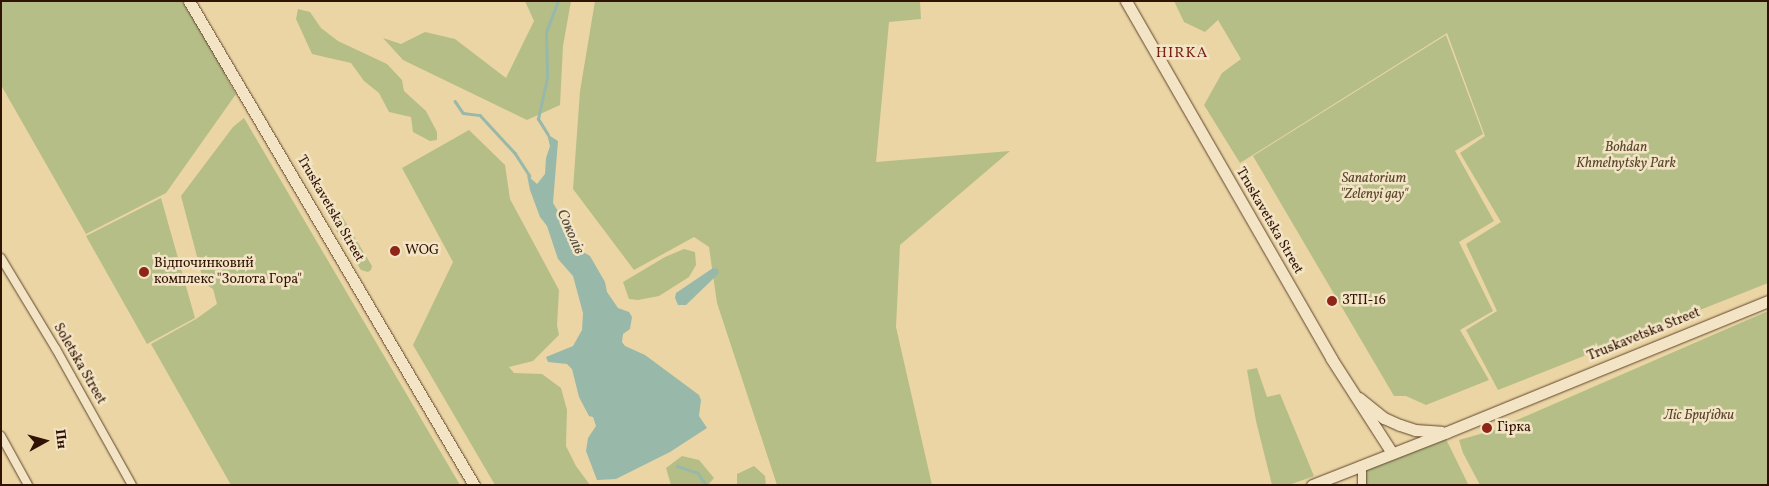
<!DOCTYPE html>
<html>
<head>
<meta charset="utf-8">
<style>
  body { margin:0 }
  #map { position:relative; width:1769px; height:486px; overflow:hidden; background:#ebd5a4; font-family:Vollkorn,serif }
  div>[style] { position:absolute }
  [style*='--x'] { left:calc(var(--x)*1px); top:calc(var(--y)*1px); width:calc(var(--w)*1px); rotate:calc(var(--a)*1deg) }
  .green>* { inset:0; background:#b5be87 }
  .water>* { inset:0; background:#98b8aa }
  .stream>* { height:2.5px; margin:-1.25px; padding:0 1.25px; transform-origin:1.25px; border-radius:1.25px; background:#98b8aa }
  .roads { filter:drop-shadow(0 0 1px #60442d) drop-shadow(0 0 1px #60442d) }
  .street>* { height:8px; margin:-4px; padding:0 4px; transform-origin:4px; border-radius:4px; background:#f2e4c4 }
  .secondary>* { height:11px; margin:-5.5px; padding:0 5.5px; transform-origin:5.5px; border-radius:5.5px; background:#f2e4c4 }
  .dots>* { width:14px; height:14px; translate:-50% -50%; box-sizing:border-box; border:2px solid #f2e4c4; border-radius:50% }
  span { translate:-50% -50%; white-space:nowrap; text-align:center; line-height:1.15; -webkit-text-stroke:5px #f2e4c4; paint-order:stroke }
  .park-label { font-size:14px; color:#59462c; font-style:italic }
  .street-label { font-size:14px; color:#311305 }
  .poi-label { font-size:14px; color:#311305 }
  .left { translate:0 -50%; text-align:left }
  .neighbourhood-label { font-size:15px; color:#7a1f14; letter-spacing:1px }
  .water-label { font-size:15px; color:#554d3f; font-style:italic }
  .frame { position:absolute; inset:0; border:2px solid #311305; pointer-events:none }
  .north { position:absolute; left:20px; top:416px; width:50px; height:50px; -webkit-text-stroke:4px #f2e4c4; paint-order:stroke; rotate:83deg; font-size:14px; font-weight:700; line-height:20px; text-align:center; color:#311305 }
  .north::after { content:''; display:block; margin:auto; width:18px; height:22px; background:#311305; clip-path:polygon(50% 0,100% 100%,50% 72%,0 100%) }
</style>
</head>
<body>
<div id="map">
  <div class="green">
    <i style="clip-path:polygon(1px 1px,182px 1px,224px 68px,225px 75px,236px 94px,166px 193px,86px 234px,1px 85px)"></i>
    <i style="clip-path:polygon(525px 1px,571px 1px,563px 46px,560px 105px,527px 120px,403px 60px,383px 38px,401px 44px,425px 32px,455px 39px,506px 78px,534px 21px)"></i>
    <i style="clip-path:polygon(595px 1px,920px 1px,921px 19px,889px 22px,876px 162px,1010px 151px,900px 245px,896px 327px,932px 485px,777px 485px,717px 303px,709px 247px,694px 237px,634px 270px,573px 189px,580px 91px)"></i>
    <i style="clip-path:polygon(1174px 1px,1768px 1px,1768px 283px,1498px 390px,1466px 330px,1497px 311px,1466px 244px,1501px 222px,1460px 153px,1485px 136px,1447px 33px,1240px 163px,1204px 105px,1222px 73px,1241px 59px,1218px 20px,1205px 32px,1184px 22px)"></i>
    <i style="clip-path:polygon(298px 9px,310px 12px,321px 28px,338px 41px,387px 64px,402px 80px,404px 91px,426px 111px,437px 132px,437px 140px,430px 141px,413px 132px,411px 117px,389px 112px,379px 93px,364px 81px,351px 63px,312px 54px,296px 19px)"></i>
    <i style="clip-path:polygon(1446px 35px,1483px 134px,1455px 151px,1494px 221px,1459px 242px,1493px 311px,1460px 330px,1489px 380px,1426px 405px,1406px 396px,1394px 396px,1253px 156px)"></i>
    <i style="clip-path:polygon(244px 118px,460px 485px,231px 485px,151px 344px,196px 319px,217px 304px,213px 289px,204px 283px,181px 196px,233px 127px)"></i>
    <i style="clip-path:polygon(469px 130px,505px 165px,510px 199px,559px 290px,557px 325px,559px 335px,533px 361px,509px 367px,514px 373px,542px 374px,561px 388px,567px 410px,566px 446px,576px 466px,590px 485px,495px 485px,413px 345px,453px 262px,402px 168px)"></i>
    <i style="clip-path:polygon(161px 198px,195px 318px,147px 344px,86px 236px)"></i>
    <i style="clip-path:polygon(340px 213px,372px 266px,371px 270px,368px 272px,361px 270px,332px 224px,334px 214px)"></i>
    <i style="clip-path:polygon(684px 249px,695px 252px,696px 265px,689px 277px,659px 296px,638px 300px,629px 299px,623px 282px,665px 257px)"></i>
    <i style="clip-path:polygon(1768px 311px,1768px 485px,1480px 485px,1463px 453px,1459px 440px,1494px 430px)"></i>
    <i style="clip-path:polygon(1257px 368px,1267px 397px,1280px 394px,1314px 476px,1289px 485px,1272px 485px,1256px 421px,1247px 370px)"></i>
    <i style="clip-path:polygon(1446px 439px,1468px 484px,1365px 485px,1364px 471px)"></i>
    <i style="clip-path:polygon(682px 456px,699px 460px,714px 478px,708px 485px,671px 485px,666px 468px)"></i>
    <i style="clip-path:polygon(754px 466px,765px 476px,766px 485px,737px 485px,737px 474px)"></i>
  </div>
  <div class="water">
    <i style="clip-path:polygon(547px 134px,558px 141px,553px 203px,565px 223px,565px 229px,573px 246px,590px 256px,605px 282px,607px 292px,618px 308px,629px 312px,632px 317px,630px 329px,623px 334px,622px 342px,625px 346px,645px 355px,699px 395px,701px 400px,699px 416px,707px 428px,670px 452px,616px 479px,597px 480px,586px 451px,588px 438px,596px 426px,593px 417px,589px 416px,579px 397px,572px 369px,567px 364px,548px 362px,546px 357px,573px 346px,582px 330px,583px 313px,573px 276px,558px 259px,547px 226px,540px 217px,530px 190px,527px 175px,537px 184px,545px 174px,546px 158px,550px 146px)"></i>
    <i style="clip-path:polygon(713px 268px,718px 269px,719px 273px,714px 278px,686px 305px,678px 305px,675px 298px,676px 293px)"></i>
  </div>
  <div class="stream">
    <i style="--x:455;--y:101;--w:14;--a:56"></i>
    <i style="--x:463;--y:113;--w:17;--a:7"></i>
    <i style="--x:480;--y:115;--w:52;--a:47.4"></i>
    <i style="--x:515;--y:153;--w:27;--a:57"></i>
    <i style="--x:548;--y:135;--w:19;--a:-122"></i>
    <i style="--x:538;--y:119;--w:42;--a:-77.6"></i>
    <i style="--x:547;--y:78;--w:46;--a:-91.2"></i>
    <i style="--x:546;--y:32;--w:33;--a:-69"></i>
    <i style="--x:677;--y:466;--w:22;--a:18"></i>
    <i style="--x:698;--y:473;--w:14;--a:56"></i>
  </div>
  <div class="roads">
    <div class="street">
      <i style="--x:1;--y:258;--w:106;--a:58.9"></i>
      <i style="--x:56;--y:349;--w:156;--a:60.8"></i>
      <i style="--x:1;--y:436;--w:56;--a:61.1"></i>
      <i style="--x:1362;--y:485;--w:20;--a:-90"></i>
    </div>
    <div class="secondary">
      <i style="--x:189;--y:1;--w:562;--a:59.51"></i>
      <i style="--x:1126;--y:1;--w:412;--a:60.1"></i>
      <i style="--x:1331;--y:358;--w:113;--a:57.3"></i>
      <i style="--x:1359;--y:398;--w:32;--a:39"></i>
      <i style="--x:1384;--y:418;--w:17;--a:24"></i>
      <i style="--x:1400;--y:425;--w:16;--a:18"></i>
      <i style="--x:1415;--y:430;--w:26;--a:4"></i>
      <i style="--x:1312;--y:485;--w:145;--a:-21.4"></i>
      <i style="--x:1447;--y:432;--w:347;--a:-22.2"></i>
    </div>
  </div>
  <div class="dots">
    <i style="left:395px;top:251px;background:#8f2418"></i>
    <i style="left:144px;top:272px;background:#8f2418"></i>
    <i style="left:1332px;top:301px;background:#8f2418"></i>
    <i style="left:1487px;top:428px;background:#8f2418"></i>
  </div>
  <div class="park-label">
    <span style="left:1626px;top:156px">Bohdan<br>Khmelnytsky Park</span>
    <span style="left:1374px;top:187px">Sanatorium<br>"Zelenyi gay"</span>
    <span style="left:1699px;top:416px">Ліс Бриґідки</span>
  </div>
  <div class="street-label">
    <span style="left:330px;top:209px;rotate:60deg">Truskavetska Street</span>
    <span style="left:1269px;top:221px;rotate:60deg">Truskavetska Street</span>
    <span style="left:1644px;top:335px;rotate:-22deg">Truskavetska Street</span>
    <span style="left:79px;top:364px;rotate:60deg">Soletska Street</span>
  </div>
  <div class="poi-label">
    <span class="left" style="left:405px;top:251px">WOG</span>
    <span class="left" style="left:154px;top:272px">Відпочинковий<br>комплекс "Золота Гора"</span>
    <span class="left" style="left:1342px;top:301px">ЗТП-16</span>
    <span class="left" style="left:1497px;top:428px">Гірка</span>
  </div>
  <div class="neighbourhood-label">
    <span style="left:1182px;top:54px">HIRKA</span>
  </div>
  <div class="water-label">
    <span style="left:570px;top:232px;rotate:66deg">Соколів</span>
  </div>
  <div class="frame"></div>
  <div class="north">Пн</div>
</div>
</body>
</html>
